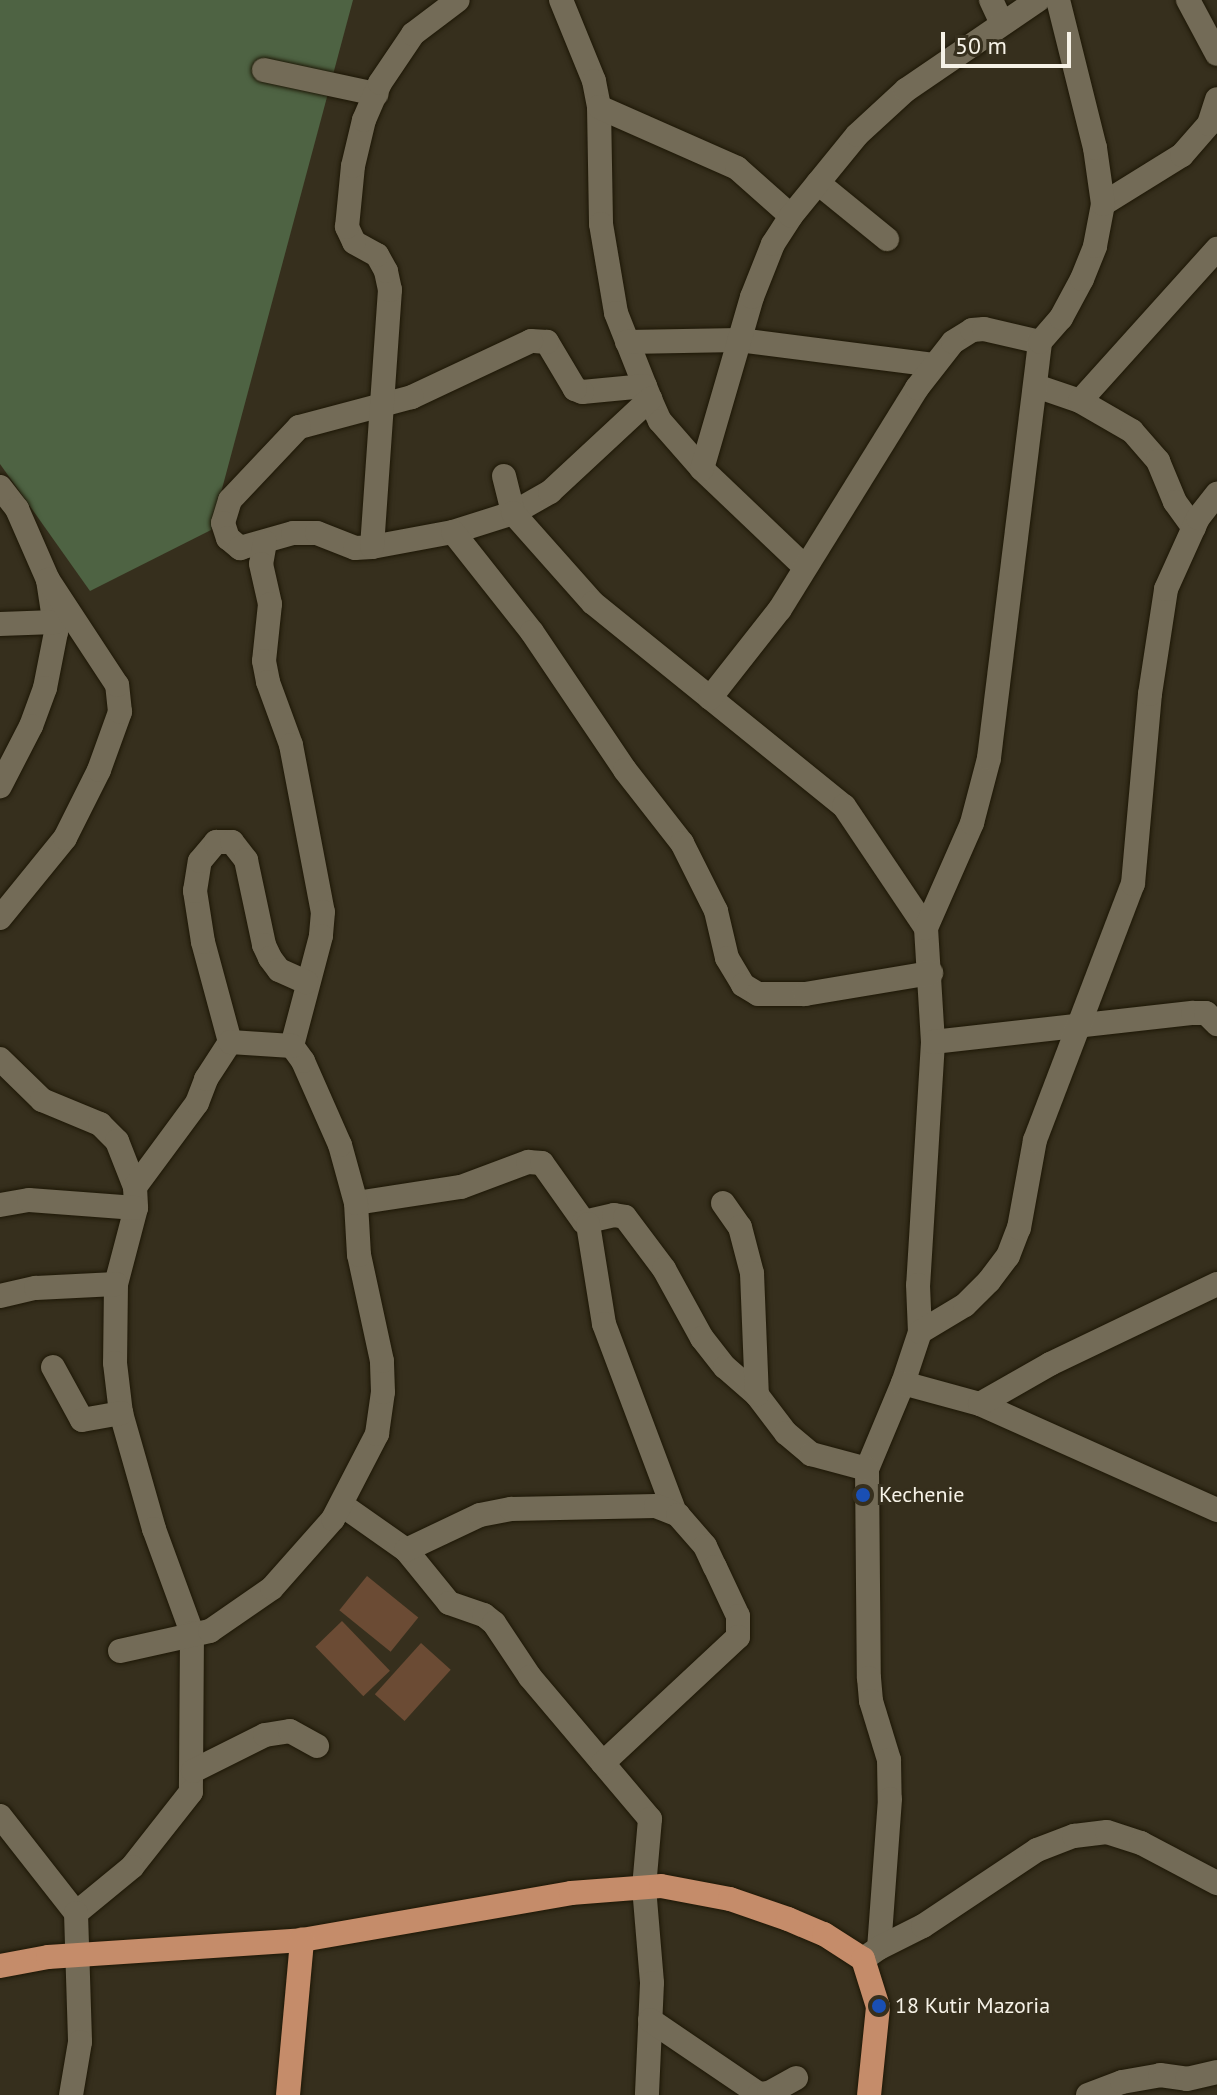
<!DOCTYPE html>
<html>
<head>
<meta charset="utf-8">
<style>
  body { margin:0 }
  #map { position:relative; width:1217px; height:2095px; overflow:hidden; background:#362f1d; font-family:"PT Sans",sans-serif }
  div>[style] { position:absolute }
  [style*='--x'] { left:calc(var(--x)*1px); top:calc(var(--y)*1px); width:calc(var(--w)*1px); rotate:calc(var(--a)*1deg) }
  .forest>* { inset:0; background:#4e6343 }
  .building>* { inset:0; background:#6b4b34; transform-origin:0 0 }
  .roads { filter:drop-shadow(0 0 2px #1d1706) drop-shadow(0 0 2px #1d1706) }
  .minor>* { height:24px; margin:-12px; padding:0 12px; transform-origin:12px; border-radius:12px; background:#736b57 }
  .major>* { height:24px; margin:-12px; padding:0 12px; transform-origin:12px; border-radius:12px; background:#c58c6a }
  .dots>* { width:22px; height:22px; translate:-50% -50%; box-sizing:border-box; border:4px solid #362f1d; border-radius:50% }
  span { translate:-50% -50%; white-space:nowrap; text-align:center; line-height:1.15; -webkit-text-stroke:6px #362f1d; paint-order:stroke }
  .poi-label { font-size:22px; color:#f6f2e7 }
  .left { translate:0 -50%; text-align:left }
  .scale { position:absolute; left:941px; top:32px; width:130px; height:36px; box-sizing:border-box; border:4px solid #f6f2e7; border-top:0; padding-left:10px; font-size:24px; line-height:28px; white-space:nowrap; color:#f6f2e7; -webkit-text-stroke:6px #362f1d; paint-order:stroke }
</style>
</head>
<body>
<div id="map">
  <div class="forest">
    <i style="clip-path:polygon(0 0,353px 0,211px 530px,90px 591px,0 464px)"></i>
  </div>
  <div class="building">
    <i style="left:367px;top:1576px;width:66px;height:44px;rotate:39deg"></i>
    <i style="left:342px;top:1621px;width:69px;height:37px;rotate:46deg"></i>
    <i style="left:421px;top:1643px;width:40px;height:69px;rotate:42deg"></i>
  </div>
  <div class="roads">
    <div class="minor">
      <i style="--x:561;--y:0;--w:87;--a:67.8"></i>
      <i style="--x:594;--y:81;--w:26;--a:79"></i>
      <i style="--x:599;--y:107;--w:117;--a:89"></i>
      <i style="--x:601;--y:224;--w:90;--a:80.4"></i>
      <i style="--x:616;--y:313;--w:92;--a:68.4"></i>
      <i style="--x:650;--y:399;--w:24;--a:66"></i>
      <i style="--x:660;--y:421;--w:64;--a:48.8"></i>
      <i style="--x:702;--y:469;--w:142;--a:43.6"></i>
      <i style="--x:991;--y:0;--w:26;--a:65"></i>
      <i style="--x:1188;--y:0;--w:61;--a:61.8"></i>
      <i style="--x:264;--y:70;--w:115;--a:12.1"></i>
      <i style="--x:599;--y:107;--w:151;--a:23.8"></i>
      <i style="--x:737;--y:168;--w:72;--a:41.6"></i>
      <i style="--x:818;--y:183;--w:89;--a:39.1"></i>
      <i style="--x:1103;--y:204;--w:93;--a:-31.8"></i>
      <i style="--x:1182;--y:155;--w:41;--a:-48.9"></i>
      <i style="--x:1209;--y:124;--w:26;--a:-72"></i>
      <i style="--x:627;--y:342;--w:112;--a:-1"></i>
      <i style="--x:739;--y:340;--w:196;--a:7.3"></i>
      <i style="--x:645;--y:386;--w:63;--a:174.6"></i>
      <i style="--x:582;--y:392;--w:8;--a:-157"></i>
      <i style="--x:575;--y:389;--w:55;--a:-120.8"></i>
      <i style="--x:547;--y:342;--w:16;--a:-176"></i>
      <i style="--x:531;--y:341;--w:132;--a:154.8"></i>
      <i style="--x:412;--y:397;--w:117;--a:165.1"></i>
      <i style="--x:299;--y:427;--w:100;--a:133.4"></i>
      <i style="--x:230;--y:500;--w:24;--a:107"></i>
      <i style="--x:223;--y:523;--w:16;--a:72"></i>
      <i style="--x:228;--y:538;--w:16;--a:40"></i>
      <i style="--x:240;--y:548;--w:55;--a:-15.8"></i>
      <i style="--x:293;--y:533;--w:24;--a:0"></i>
      <i style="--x:317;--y:533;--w:41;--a:21.5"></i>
      <i style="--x:355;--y:548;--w:17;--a:-3"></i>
      <i style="--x:372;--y:547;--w:82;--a:-10.5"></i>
      <i style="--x:453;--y:532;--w:63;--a:-17.6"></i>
      <i style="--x:513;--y:513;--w:43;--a:-29.6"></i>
      <i style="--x:550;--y:492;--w:137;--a:-42.9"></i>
      <i style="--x:1036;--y:386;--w:46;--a:18.8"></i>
      <i style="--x:1080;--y:401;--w:60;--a:30"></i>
      <i style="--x:1132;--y:431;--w:40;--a:49"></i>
      <i style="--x:1158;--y:461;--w:44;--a:67.5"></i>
      <i style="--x:1175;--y:502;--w:32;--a:54"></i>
      <i style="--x:1080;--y:401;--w:205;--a:-48"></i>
      <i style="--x:702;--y:469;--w:179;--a:-73.8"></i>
      <i style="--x:752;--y:297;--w:57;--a:-68.4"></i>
      <i style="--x:773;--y:244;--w:33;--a:-57"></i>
      <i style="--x:791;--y:216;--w:104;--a:-50.8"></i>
      <i style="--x:857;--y:135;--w:67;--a:-42.6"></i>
      <i style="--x:906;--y:90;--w:160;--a:-34.3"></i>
      <i style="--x:504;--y:476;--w:38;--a:76"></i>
      <i style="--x:513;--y:513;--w:120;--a:48.4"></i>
      <i style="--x:593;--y:603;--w:323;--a:39"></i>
      <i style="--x:844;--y:806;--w:147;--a:56.1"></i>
      <i style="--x:926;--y:928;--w:114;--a:86.5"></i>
      <i style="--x:933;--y:1042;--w:243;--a:93.5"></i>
      <i style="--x:918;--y:1285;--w:47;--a:87.6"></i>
      <i style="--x:920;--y:1332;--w:54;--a:108.4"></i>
      <i style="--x:903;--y:1383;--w:93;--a:112.7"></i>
      <i style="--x:867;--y:1469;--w:209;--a:89.5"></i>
      <i style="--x:869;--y:1678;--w:23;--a:85"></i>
      <i style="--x:871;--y:1701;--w:62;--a:73"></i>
      <i style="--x:889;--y:1760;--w:39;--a:89"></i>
      <i style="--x:890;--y:1799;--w:149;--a:94.2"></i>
      <i style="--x:879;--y:1948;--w:19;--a:145"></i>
      <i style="--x:0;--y:487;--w:28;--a:52"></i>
      <i style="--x:17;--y:509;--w:77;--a:66.4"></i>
      <i style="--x:48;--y:580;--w:53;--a:81.3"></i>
      <i style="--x:56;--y:632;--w:57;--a:101.1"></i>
      <i style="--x:45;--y:688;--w:40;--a:110.2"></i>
      <i style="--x:31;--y:726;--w:68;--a:117.3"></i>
      <i style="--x:453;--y:532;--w:127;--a:51.7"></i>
      <i style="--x:532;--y:632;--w:166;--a:56"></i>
      <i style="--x:625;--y:770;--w:93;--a:52"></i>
      <i style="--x:682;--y:843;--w:76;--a:63.4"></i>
      <i style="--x:716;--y:911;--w:48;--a:76.8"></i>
      <i style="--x:727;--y:958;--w:31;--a:59"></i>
      <i style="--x:743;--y:985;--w:17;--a:31"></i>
      <i style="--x:758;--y:994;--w:47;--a:0"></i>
      <i style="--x:805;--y:994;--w:128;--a:-9.5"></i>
      <i style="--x:265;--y:542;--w:22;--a:100"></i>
      <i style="--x:261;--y:564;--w:41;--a:77.3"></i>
      <i style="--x:270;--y:604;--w:57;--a:96"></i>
      <i style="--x:264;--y:661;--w:21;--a:79"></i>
      <i style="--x:268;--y:682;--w:67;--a:69.9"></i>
      <i style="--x:291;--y:745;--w:170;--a:79.2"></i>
      <i style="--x:323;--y:912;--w:24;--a:95"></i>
      <i style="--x:321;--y:936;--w:114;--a:104.8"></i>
      <i style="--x:372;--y:547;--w:258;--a:-86"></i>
      <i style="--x:390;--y:290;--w:19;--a:-102"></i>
      <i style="--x:386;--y:271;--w:18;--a:-119"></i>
      <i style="--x:377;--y:255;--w:26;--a:-151"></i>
      <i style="--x:354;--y:242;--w:17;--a:-115"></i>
      <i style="--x:347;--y:227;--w:61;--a:-84.4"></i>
      <i style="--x:353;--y:166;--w:47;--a:-76.6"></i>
      <i style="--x:364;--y:120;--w:40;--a:-66.6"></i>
      <i style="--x:380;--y:83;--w:59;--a:-56"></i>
      <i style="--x:413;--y:34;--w:56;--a:-37.1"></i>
      <i style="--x:0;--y:624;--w:55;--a:-2.1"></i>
      <i style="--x:710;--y:698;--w:113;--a:-51.8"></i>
      <i style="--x:780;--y:609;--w:260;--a:-58.2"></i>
      <i style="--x:917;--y:388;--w:58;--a:-52"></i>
      <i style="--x:953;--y:342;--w:22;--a:-32"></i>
      <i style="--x:972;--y:330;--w:12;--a:-5"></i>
      <i style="--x:984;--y:329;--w:57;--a:13.1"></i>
      <i style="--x:0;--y:918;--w:103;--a:-50.9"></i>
      <i style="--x:65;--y:838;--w:76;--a:-63.4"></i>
      <i style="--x:99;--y:770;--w:62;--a:-70.1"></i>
      <i style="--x:120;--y:712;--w:27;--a:-96"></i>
      <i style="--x:117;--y:685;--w:126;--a:-123.3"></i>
      <i style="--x:926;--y:928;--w:115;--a:-66.3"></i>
      <i style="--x:972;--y:823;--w:67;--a:-75.3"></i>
      <i style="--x:989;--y:758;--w:419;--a:-83"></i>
      <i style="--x:1040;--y:342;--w:32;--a:-49"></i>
      <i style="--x:1061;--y:318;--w:44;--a:-61.7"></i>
      <i style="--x:1082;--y:279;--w:35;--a:-68"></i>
      <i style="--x:1095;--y:246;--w:43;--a:-79.2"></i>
      <i style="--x:1103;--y:204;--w:57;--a:-98.1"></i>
      <i style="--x:1095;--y:148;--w:153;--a:-104"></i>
      <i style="--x:933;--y:1042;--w:262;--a:-6.4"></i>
      <i style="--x:1193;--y:1013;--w:13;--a:0"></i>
      <i style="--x:1206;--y:1013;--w:16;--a:45"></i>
      <i style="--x:0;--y:1059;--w:59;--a:44.3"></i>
      <i style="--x:42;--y:1100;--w:63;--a:22.5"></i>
      <i style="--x:100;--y:1124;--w:24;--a:45"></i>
      <i style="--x:117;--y:1141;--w:49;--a:68.6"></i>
      <i style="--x:135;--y:1187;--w:21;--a:87"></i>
      <i style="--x:136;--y:1208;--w:79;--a:104.7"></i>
      <i style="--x:116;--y:1284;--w:79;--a:90.7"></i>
      <i style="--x:115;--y:1363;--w:50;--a:83.2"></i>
      <i style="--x:121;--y:1413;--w:121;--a:74.1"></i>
      <i style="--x:154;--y:1529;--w:111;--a:69.9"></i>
      <i style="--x:192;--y:1633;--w:159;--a:90.4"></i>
      <i style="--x:191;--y:1792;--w:95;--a:128.2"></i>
      <i style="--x:132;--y:1867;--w:72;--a:140.6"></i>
      <i style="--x:135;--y:1187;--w:104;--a:-53.6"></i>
      <i style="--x:197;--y:1103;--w:26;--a:-69"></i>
      <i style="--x:206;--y:1079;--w:44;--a:-57"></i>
      <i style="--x:230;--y:1042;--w:104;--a:-105.1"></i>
      <i style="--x:203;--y:942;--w:52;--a:-98.9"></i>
      <i style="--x:195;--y:891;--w:30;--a:-81"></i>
      <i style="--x:200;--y:861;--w:25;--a:-50"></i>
      <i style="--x:216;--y:842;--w:16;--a:0"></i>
      <i style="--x:232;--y:842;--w:23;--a:52"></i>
      <i style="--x:246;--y:860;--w:87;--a:78"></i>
      <i style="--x:264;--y:945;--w:14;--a:65"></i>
      <i style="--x:270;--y:958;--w:15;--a:53"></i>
      <i style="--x:279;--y:970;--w:30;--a:24"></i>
      <i style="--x:356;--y:1203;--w:106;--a:-8.7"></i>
      <i style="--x:461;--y:1187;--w:72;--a:-20.5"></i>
      <i style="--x:528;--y:1162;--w:14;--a:4"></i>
      <i style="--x:542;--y:1163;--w:72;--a:54.6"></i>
      <i style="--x:584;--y:1222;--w:31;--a:-13"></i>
      <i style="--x:614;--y:1215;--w:11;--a:10"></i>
      <i style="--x:625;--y:1217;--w:65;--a:53.1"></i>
      <i style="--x:664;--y:1269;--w:79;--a:61.2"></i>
      <i style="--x:702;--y:1338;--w:37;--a:52"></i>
      <i style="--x:725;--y:1367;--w:43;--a:41.2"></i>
      <i style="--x:757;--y:1395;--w:48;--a:52.7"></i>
      <i style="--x:786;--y:1433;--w:33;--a:40"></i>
      <i style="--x:811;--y:1454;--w:58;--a:15"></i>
      <i style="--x:723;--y:1203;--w:29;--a:55"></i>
      <i style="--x:740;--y:1227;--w:48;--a:75.4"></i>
      <i style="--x:752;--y:1273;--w:122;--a:87.7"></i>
      <i style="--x:0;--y:1205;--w:29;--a:-10"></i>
      <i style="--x:29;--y:1200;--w:107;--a:4.3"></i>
      <i style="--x:588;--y:1224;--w:101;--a:80.9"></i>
      <i style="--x:604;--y:1324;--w:202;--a:69.4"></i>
      <i style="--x:0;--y:1296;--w:37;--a:-13"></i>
      <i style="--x:36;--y:1288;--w:80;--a:-2.9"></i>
      <i style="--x:920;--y:1332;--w:52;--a:-31"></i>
      <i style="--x:965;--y:1305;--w:34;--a:-45"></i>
      <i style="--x:989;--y:1281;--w:31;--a:-53"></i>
      <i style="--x:1008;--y:1256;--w:30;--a:-69"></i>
      <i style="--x:1019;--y:1228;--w:89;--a:-79.7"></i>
      <i style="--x:1035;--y:1140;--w:274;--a:-69.1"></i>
      <i style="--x:1133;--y:884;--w:191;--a:-84.9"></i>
      <i style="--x:1150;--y:694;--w:106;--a:-81.3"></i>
      <i style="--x:1166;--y:589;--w:78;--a:-65.7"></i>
      <i style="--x:1198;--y:518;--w:31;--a:-52"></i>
      <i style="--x:53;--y:1367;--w:60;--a:61.3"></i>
      <i style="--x:82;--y:1420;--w:40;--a:-10"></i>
      <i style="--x:903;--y:1383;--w:80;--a:15.3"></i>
      <i style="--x:980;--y:1404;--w:260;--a:24.1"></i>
      <i style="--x:980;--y:1404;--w:81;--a:-29.7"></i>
      <i style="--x:1050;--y:1364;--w:185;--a:-25.6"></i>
      <i style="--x:342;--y:1505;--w:78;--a:35.1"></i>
      <i style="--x:406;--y:1550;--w:68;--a:50.9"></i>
      <i style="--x:449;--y:1603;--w:37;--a:19"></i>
      <i style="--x:484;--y:1615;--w:13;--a:39"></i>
      <i style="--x:494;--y:1623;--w:65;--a:56.3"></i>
      <i style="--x:530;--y:1677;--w:186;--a:49.8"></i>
      <i style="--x:650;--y:1819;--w:68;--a:95"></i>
      <i style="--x:644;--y:1887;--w:96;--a:85.2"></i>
      <i style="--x:652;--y:1983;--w:112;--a:92.6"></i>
      <i style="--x:406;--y:1550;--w:82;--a:-25.3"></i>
      <i style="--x:480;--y:1515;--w:32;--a:-11"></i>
      <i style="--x:511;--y:1509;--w:145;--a:-1.2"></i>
      <i style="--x:656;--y:1506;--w:24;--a:22"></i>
      <i style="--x:678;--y:1515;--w:41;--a:48.9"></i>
      <i style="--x:705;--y:1546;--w:23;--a:65"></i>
      <i style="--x:715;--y:1567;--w:54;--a:64.9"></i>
      <i style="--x:738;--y:1616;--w:21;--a:90"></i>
      <i style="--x:738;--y:1637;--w:185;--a:137"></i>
      <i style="--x:120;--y:1651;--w:92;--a:-12.5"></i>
      <i style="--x:210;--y:1631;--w:75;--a:-34.7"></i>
      <i style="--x:272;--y:1588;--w:92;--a:-48.5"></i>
      <i style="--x:333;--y:1519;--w:96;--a:-62.6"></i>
      <i style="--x:377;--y:1434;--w:42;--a:-81.9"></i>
      <i style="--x:383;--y:1392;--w:31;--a:-92"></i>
      <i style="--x:382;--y:1361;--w:108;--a:-102.2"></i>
      <i style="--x:359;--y:1255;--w:52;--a:-93.3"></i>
      <i style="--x:356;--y:1203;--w:60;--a:-105.4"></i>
      <i style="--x:340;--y:1145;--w:92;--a:-113.8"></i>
      <i style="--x:303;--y:1061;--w:19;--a:-126"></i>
      <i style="--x:292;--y:1046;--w:62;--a:-176.3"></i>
      <i style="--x:193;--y:1771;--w:80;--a:-26.6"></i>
      <i style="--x:265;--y:1735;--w:25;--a:-9"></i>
      <i style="--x:290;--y:1731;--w:31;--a:29"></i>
      <i style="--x:0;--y:1816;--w:123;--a:51.9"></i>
      <i style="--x:76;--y:1913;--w:129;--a:88.2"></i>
      <i style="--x:80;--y:2042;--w:54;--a:99.6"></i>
      <i style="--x:879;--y:1948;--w:49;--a:-26.6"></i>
      <i style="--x:923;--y:1926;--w:137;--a:-33.7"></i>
      <i style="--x:1037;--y:1850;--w:40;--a:-21"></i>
      <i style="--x:1074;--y:1836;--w:33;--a:-7"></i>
      <i style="--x:1107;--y:1832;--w:36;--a:18"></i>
      <i style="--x:1141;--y:1843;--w:86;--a:27.8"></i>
      <i style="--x:650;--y:2020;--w:132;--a:34.2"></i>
      <i style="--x:759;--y:2094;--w:10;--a:-6"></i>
      <i style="--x:769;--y:2093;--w:31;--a:-29"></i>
      <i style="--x:1088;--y:2095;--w:36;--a:-21"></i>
      <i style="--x:1122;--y:2082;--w:39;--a:-10"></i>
      <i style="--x:1160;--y:2075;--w:27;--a:8"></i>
      <i style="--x:1187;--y:2079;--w:31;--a:-13"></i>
    </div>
    <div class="major">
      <i style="--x:0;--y:1966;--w:49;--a:-10.6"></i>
      <i style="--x:48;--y:1957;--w:255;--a:-3.8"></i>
      <i style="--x:302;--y:1940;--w:273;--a:-9.9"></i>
      <i style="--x:571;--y:1893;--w:90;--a:-4.4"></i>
      <i style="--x:661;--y:1886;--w:70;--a:10.7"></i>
      <i style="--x:730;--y:1899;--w:61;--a:19"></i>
      <i style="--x:788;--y:1919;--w:39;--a:23"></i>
      <i style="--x:824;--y:1934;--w:46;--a:32.7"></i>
      <i style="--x:863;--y:1959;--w:50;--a:72.6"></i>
      <i style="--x:878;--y:2007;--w:88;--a:95.8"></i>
      <i style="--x:288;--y:2095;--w:156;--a:-84.8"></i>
    </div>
  </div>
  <div class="dots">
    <i style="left:863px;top:1495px;background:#1a4fb4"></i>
    <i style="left:879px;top:2006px;background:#1a4fb4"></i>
  </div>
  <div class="poi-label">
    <span class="left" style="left:879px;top:1495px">Kechenie</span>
    <span class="left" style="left:895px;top:2006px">18 Kutir Mazoria</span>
  </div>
  <div class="scale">50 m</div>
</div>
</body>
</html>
